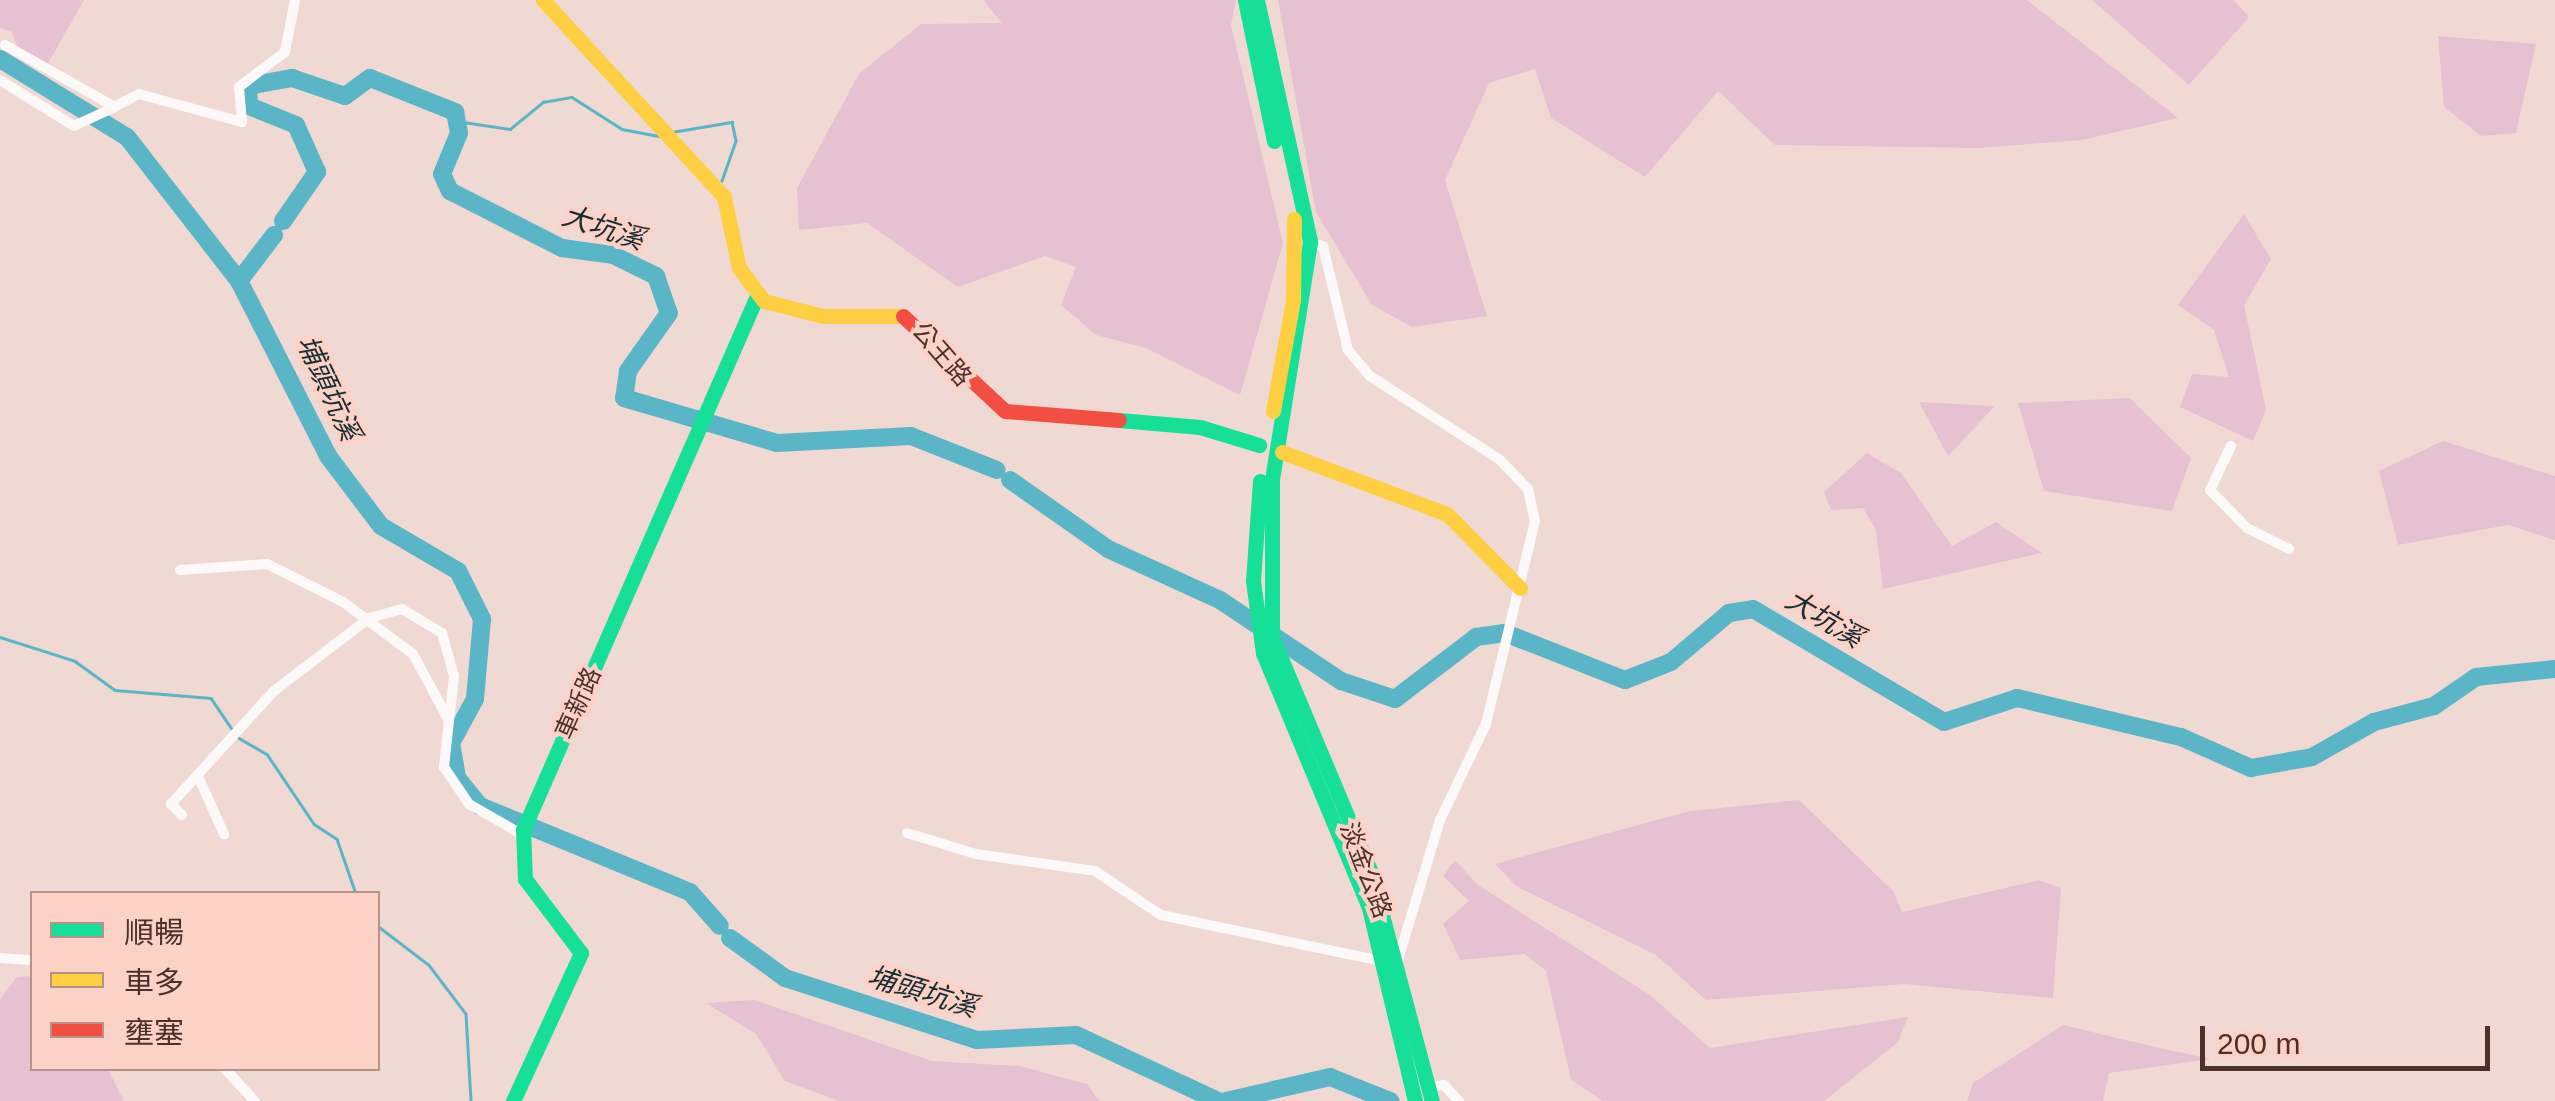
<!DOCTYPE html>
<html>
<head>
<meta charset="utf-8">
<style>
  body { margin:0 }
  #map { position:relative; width:2555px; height:1101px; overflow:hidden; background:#f0d9d3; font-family:Arial,"Noto Sans TC",sans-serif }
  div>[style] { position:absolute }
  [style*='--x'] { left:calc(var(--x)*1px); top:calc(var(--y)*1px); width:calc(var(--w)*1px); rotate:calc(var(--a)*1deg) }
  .green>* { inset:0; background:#e6c1d1 }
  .stream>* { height:2.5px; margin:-1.25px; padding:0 1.25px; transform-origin:1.25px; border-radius:1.25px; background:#5ab5c6 }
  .river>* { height:18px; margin:-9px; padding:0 9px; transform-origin:9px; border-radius:9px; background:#5ab5c6 }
  .street>* { height:10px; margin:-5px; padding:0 5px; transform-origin:5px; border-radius:5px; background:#fdf9f8 }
  .fast>* { height:15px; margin:-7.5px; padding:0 7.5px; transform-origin:7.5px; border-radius:7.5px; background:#16e098 }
  .slow>* { height:15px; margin:-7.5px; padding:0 7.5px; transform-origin:7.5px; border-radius:7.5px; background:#ffcf43 }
  .jam>* { height:15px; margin:-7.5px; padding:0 7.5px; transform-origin:7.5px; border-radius:7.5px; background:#f24e42 }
  span { translate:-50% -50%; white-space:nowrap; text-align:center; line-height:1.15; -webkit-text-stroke:8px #fcd2c7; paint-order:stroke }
  .street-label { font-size:25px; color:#4c312a }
  .water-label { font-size:28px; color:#182d32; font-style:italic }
  .legend { position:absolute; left:30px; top:891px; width:350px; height:180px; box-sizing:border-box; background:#fcd2c7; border:2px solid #b69288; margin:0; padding:12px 18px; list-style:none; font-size:30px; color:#4c312a }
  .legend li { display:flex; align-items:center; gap:20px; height:50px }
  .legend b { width:50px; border:2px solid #b69288 }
  .scale { position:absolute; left:2200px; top:1026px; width:290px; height:45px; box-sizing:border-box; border:5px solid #4c312a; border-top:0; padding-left:12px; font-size:30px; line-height:35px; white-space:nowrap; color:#4c312a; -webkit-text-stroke:8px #fcd2c7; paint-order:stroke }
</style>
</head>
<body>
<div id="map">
  <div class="green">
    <i style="clip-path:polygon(0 0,84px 0,47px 65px,23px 62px,12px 32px,0 28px)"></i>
    <i style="clip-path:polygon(983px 0,1236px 0,1231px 25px,1283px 243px,1240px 395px,1146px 348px,1096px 335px,1061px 305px,1076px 267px,1045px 256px,958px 287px,867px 223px,799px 230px,797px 188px,859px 74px,921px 24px,1002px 23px)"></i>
    <i style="clip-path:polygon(1278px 0,2027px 0,2178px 118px,2082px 140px,1977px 148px,1775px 145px,1718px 91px,1645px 177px,1551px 118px,1535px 69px,1489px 83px,1445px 180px,1487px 316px,1412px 327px,1372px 305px,1316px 212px)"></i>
    <i style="clip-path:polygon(2092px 0,2234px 0,2249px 17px,2189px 85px)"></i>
    <i style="clip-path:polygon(2438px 36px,2536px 44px,2516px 133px,2481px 136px,2444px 107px)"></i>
    <i style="clip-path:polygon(2244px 214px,2271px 259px,2244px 305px,2266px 410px,2253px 441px,2180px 407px,2192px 374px,2229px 377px,2214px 330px,2178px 305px)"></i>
    <i style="clip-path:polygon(2130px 398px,2191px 458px,2172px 511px,2044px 491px,2018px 403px)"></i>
    <i style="clip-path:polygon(1919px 402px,1995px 406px,1948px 456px)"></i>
    <i style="clip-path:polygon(2443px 441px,2555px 476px,2555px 540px,2508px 525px,2398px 545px,2379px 471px)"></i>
    <i style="clip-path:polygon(1867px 453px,1901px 473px,1952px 546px,1996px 522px,2042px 553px,1883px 589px,1876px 530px,1863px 508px,1831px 510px,1824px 492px)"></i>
    <i style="clip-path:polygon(1799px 800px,1894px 892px,1902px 912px,2039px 880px,2061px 888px,2053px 998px,1904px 984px,1706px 1000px,1656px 955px,1516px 886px,1495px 864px,1690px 811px)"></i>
    <i style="clip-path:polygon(1455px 860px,1478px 885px,1650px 995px,1710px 1048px,1908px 1017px,1898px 1042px,1824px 1101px,1603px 1101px,1571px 1080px,1546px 971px,1525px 954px,1460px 960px,1443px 924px,1469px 901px,1443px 876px)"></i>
    <i style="clip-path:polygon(32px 976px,32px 1068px,108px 1069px,124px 1101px,0 1101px,0 999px,17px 977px)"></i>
    <i style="clip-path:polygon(754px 1000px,932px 1061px,1019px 1066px,1087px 1084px,1099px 1101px,839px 1101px,785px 1081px,756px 1034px,706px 1003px)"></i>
    <i style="clip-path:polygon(2063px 1025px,2155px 1047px,2211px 1059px,2109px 1073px,2103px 1101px,1967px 1101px,1973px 1083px)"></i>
  </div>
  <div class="stream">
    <i style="--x:457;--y:121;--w:54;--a:8.6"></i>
    <i style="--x:510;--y:129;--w:43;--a:-39.3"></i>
    <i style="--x:543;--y:102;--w:29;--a:-10"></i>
    <i style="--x:572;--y:97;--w:59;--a:32.6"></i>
    <i style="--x:622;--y:129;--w:38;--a:11"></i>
    <i style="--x:672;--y:132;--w:61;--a:-9.5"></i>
    <i style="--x:732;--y:122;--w:19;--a:78"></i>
    <i style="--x:736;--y:141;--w:42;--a:109.3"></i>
    <i style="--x:0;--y:637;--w:79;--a:17.7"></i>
    <i style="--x:75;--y:661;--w:49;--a:35.9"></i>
    <i style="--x:115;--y:690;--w:96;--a:4.8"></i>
    <i style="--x:211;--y:698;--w:41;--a:55.9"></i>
    <i style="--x:239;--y:738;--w:32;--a:30"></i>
    <i style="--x:267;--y:754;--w:84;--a:56.1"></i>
    <i style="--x:314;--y:824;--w:27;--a:33"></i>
    <i style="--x:337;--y:839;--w:58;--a:70.9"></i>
    <i style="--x:378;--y:926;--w:64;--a:37.4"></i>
    <i style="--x:429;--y:965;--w:61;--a:52.9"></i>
    <i style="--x:466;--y:1014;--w:87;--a:86.7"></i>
  </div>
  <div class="river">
    <i style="--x:0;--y:59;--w:149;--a:31.6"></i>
    <i style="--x:127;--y:137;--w:182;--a:52.1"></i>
    <i style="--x:239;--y:281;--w:196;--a:63"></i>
    <i style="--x:328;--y:456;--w:88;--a:52.9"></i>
    <i style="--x:381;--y:526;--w:89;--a:30.3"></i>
    <i style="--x:458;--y:571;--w:54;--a:63.4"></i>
    <i style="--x:482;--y:619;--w:80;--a:95"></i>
    <i style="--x:475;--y:699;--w:50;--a:118.6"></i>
    <i style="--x:451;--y:743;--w:36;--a:80"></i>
    <i style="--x:457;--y:778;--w:36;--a:51"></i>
    <i style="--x:480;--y:806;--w:227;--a:22.3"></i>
    <i style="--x:690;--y:892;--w:45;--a:48.6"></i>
    <i style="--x:283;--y:221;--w:60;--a:-55.2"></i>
    <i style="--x:317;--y:172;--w:51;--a:-114.1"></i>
    <i style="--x:296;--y:125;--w:51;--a:-158"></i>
    <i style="--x:249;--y:106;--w:20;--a:-93"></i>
    <i style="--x:248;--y:86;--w:45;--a:-10.3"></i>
    <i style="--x:292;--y:78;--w:56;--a:18.8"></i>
    <i style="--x:345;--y:96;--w:31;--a:-36"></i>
    <i style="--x:370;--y:78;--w:92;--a:21.8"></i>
    <i style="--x:455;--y:112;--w:21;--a:79"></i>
    <i style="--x:459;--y:133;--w:44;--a:112.5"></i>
    <i style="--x:442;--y:174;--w:19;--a:65"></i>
    <i style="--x:450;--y:191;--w:126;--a:27"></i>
    <i style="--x:562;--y:248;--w:51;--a:7.8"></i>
    <i style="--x:613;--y:255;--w:48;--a:26"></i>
    <i style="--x:656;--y:276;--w:39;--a:71"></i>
    <i style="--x:669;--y:313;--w:71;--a:125.3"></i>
    <i style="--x:628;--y:371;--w:27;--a:98"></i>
    <i style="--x:624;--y:398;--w:159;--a:16.4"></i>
    <i style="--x:777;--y:443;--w:134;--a:-3"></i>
    <i style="--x:911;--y:436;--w:92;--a:21.6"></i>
    <i style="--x:239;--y:281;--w:58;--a:-52.7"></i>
    <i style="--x:1010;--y:480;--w:120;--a:35.1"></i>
    <i style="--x:1108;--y:549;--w:123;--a:24.5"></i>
    <i style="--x:1220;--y:600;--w:146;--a:33.8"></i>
    <i style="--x:1341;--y:681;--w:57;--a:18.4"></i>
    <i style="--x:1395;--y:699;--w:102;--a:-37.4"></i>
    <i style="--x:1476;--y:637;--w:29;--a:-8"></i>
    <i style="--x:1505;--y:633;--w:129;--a:21.4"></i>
    <i style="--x:1625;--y:680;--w:49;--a:-21.4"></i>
    <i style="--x:1671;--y:662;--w:76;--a:-40.2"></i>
    <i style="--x:1729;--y:613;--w:24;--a:-9"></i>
    <i style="--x:1753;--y:609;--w:222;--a:30.6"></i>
    <i style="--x:1944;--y:722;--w:77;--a:-18.2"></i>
    <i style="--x:2017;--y:698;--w:169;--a:13.4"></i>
    <i style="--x:2181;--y:737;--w:77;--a:23.9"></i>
    <i style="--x:2251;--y:768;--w:62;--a:-10.2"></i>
    <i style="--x:2312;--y:757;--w:71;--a:-29.4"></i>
    <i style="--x:2374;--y:722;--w:62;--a:-14.9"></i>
    <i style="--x:2434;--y:706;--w:51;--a:-34.6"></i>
    <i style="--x:2476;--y:677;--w:79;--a:-5.8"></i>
    <i style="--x:730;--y:938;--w:68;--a:36"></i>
    <i style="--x:785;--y:978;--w:202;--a:17.9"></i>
    <i style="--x:977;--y:1040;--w:99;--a:-2.9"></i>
    <i style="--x:1076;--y:1035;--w:157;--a:24.9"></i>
    <i style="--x:1226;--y:1101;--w:107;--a:-13"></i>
    <i style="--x:1330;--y:1077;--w:65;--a:21.8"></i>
  </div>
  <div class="street">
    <i style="--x:5;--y:45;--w:126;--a:29.4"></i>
    <i style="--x:0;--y:80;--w:87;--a:31.9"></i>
    <i style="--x:74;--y:126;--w:45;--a:-24.9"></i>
    <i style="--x:116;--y:106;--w:26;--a:-28"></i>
    <i style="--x:139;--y:94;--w:107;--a:15.2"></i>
    <i style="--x:242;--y:122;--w:35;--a:-95"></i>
    <i style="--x:239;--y:87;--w:58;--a:-37.3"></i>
    <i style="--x:285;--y:52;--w:53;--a:-79.1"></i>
    <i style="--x:1308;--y:242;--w:16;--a:15"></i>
    <i style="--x:1323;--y:246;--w:107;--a:76.5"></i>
    <i style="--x:1348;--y:350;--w:34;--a:50"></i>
    <i style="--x:1370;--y:376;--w:153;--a:32.8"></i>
    <i style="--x:1499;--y:459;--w:42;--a:46"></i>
    <i style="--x:1528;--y:489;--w:33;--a:78"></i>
    <i style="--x:1535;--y:521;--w:209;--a:103.6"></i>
    <i style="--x:1486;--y:724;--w:106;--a:115.6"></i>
    <i style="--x:1440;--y:820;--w:146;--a:106.7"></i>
    <i style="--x:2231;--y:446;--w:49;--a:115.5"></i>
    <i style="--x:2210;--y:490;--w:53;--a:45.8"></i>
    <i style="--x:2247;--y:528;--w:47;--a:26.6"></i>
    <i style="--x:180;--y:570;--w:87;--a:-3.9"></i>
    <i style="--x:267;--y:564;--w:85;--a:26.6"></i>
    <i style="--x:343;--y:602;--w:87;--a:36.6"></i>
    <i style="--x:413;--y:654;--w:74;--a:61.7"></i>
    <i style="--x:198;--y:776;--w:64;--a:65.9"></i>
    <i style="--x:182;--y:815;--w:16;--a:-135"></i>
    <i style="--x:171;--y:804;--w:153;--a:-47.7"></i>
    <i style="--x:274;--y:691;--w:120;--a:-37.5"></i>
    <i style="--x:369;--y:618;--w:34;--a:-15"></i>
    <i style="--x:402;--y:609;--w:47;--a:31"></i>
    <i style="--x:442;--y:633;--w:45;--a:74.4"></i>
    <i style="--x:454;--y:676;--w:92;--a:96.3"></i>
    <i style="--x:444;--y:767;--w:45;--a:56"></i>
    <i style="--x:469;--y:804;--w:62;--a:29.9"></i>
    <i style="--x:907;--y:833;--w:72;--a:16.9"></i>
    <i style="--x:976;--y:854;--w:120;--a:8.1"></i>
    <i style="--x:1095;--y:871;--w:79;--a:33.7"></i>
    <i style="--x:1161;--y:915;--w:226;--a:11.8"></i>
    <i style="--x:0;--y:958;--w:32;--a:4"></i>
    <i style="--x:224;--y:1068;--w:45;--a:46.8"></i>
    <i style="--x:1429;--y:1087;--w:15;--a:-8"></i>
    <i style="--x:1444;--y:1085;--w:22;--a:47"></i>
  </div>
  <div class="fast">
    <i style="--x:1245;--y:0;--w:144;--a:78.4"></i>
    <i style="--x:1257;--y:0;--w:248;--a:77.6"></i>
    <i style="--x:1310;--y:242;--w:240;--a:99.1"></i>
    <i style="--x:1272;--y:479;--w:158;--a:90"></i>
    <i style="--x:1272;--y:637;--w:253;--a:67.2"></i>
    <i style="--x:1370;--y:870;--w:239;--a:75"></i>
    <i style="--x:1119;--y:420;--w:81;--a:4.9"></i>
    <i style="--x:1200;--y:427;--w:62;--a:17"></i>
    <i style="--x:1260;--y:481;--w:100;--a:94"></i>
    <i style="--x:1253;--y:581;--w:73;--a:82.1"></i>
    <i style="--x:1263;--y:653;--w:276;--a:67.4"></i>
    <i style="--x:1369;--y:908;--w:198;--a:76.6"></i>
    <i style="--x:513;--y:1101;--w:163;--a:-65.3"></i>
    <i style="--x:581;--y:953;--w:93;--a:-127.1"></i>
    <i style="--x:525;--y:879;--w:49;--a:-92.3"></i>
    <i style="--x:523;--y:830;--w:583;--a:-66.34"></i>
  </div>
  <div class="slow">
    <i style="--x:543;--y:0;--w:268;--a:47.4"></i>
    <i style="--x:724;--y:197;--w:73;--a:78.1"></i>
    <i style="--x:739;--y:268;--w:41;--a:52.9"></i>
    <i style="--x:764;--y:301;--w:61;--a:14.3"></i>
    <i style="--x:823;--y:316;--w:80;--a:0"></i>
    <i style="--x:1273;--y:411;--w:113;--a:-79.8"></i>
    <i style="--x:1293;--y:300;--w:81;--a:-89.3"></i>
    <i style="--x:1282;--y:452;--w:176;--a:20.6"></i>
    <i style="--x:1447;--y:514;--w:104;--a:45.4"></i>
  </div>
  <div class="jam">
    <i style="--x:903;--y:316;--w:139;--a:43"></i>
    <i style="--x:1005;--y:411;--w:114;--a:4.5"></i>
  </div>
  <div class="street-label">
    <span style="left:942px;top:354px;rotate:49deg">公王路</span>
    <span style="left:578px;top:703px;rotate:-66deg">車新路</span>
    <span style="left:1366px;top:870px;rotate:69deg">淡金公路</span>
  </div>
  <div class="water-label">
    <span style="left:603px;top:228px;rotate:18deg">大坑溪</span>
    <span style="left:328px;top:388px;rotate:65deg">埔頭坑溪</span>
    <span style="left:1824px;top:619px;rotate:31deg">大坑溪</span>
    <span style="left:922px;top:992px;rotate:17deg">埔頭坑溪</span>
  </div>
  <ul class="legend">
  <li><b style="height:12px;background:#16e098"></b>順暢</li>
  <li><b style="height:12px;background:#ffcf43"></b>車多</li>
  <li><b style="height:12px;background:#f24e42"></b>壅塞</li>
  </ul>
  <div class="scale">200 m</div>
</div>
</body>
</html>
